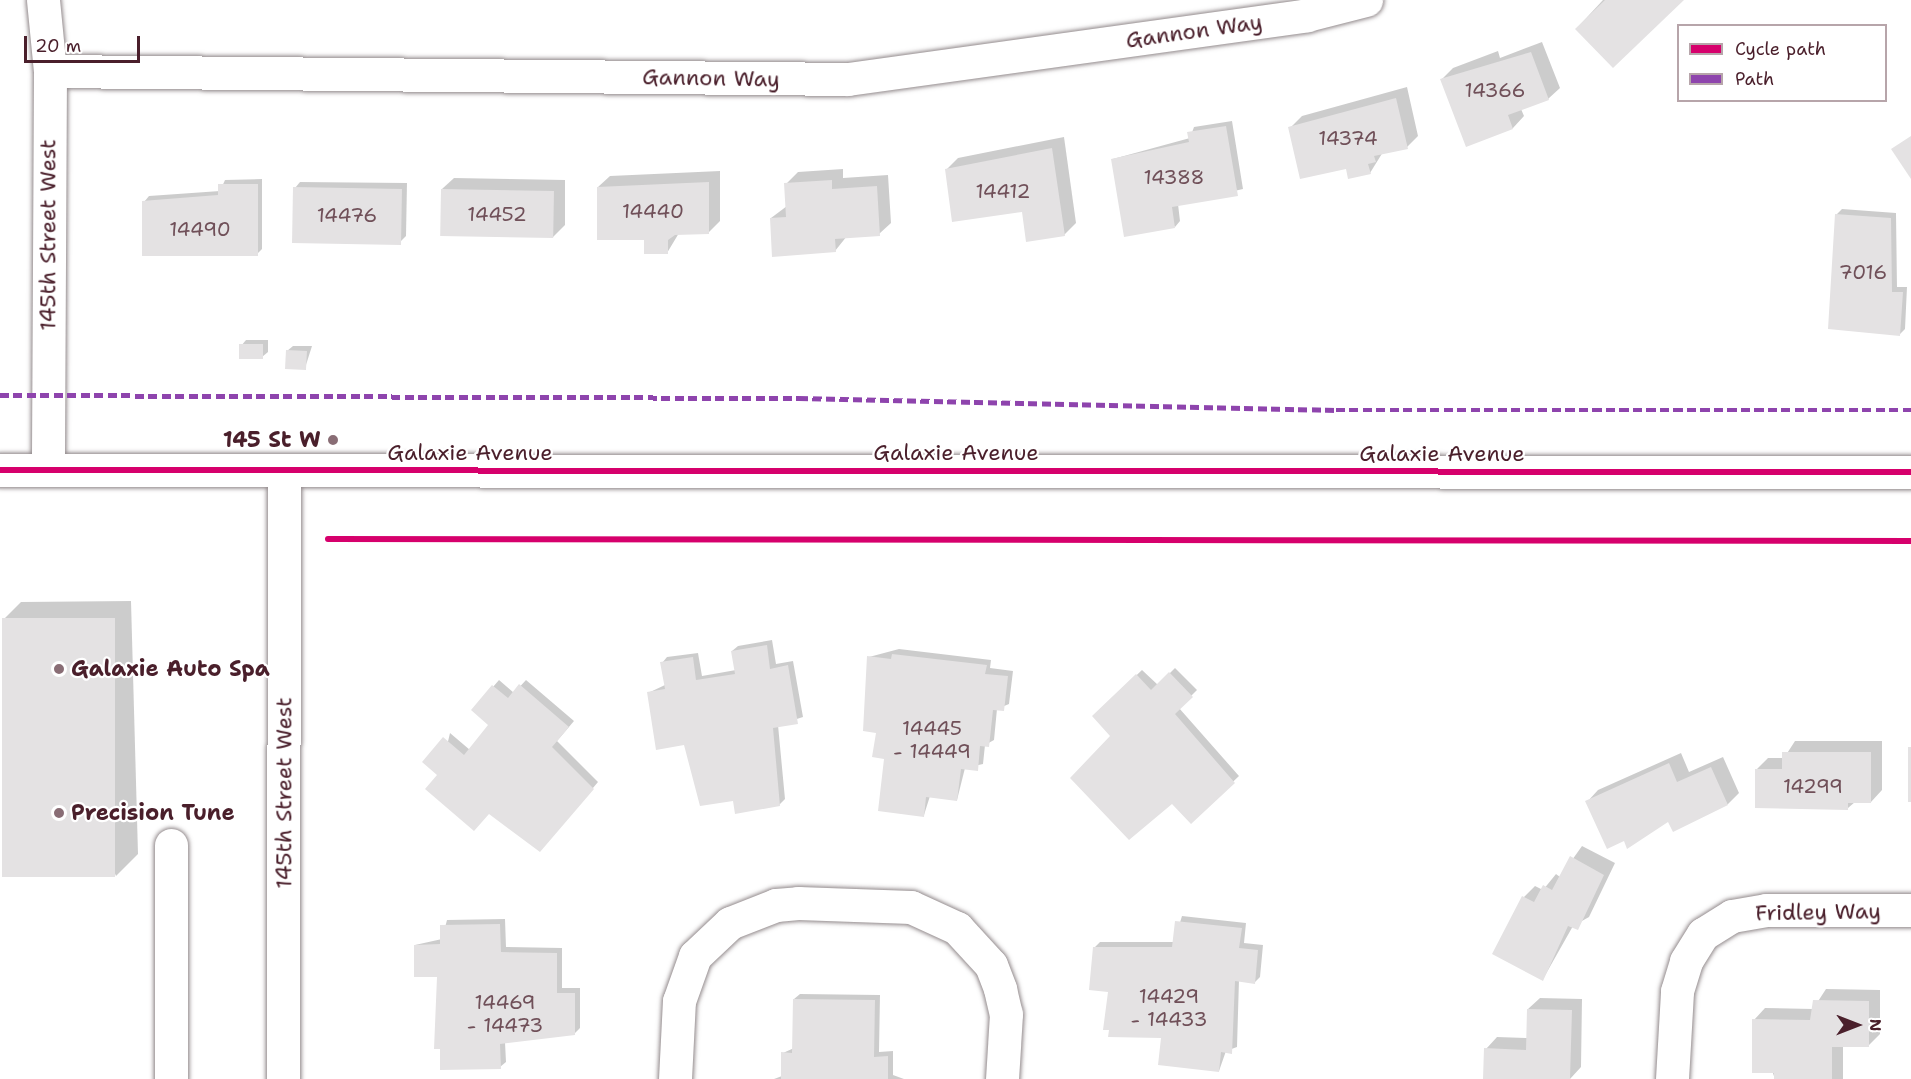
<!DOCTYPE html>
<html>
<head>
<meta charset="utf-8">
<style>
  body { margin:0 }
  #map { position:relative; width:1911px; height:1079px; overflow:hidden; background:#fff; font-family:"Shantell Sans",sans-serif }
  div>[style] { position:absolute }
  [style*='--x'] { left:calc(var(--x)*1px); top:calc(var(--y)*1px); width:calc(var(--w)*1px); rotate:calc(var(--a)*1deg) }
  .shadow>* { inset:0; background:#0003 }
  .building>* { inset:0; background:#e4e2e3; transform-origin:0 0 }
  .roads { filter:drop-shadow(0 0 2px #948c8e) drop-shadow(0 0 2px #948c8e) }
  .minor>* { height:33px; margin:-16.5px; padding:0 16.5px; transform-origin:16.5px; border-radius:16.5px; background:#fff }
  .quiet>* { height:4.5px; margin-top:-2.25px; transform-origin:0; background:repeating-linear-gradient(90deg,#8e44ad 0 9px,transparent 0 13.5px) }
  .cycleway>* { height:6px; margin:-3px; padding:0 3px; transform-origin:3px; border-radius:3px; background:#d6006c }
  .dots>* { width:16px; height:16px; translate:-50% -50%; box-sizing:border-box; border:3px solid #fff; border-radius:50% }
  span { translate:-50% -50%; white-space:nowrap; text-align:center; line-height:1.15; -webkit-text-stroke:4.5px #fff; paint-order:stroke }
  .number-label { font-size:20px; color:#705059 }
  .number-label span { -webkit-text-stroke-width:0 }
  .street-label { font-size:22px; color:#4a1f2b }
  .poi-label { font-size:22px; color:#4a1f2b; font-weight:700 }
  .right { translate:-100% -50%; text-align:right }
  .left { translate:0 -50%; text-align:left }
  .legend { position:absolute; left:1677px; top:24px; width:210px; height:78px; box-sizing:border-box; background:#fff; border:2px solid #b7a5aa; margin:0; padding:8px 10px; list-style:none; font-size:18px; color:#4a1f2b }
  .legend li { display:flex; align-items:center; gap:12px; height:30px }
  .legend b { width:30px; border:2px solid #b7a5aa }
  .north { position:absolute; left:1827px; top:995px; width:60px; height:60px; -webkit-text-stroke:4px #fff; paint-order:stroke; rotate:90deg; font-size:16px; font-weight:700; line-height:24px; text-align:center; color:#4a1f2b }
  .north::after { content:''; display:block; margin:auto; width:21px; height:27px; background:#4a1f2b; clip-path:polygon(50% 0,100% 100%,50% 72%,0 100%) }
  .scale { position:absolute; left:24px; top:36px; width:116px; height:27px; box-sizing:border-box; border:3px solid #4a1f2b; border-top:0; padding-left:8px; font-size:18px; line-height:21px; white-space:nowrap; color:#4a1f2b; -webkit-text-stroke:4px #fff; paint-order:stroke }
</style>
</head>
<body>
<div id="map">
  <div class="shadow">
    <i style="clip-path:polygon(1603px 0,1682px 0,1577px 28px)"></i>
    <i style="clip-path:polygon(1542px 42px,1560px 88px,1548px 99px,1521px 109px,1524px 116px,1513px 128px,1467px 145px,1442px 79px,1453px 68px,1498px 51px,1500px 58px)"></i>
    <i style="clip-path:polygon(1407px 87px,1418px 136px,1407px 147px,1383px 152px,1370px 173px,1348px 167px,1290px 128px,1302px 116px)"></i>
    <i style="clip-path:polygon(1232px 121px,1243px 189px,1178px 204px,1180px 221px,1175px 227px,1113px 159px,1190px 138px,1194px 127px)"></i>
    <i style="clip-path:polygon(1064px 137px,1076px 223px,1064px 235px,946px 170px,958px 158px)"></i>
    <i style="clip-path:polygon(843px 169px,843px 178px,888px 175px,891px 223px,879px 234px,847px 236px,835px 251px,771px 218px,787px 206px,786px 184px,798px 172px)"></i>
    <i style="clip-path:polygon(720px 171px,720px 221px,708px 233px,679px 233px,667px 253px,646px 239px,598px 187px,610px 176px)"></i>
    <i style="clip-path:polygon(454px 178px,565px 180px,565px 225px,553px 237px,442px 189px)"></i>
    <i style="clip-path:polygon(262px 179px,262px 249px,257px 254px,144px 202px,149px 196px,220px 191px,225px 180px)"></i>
    <i style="clip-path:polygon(300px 182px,407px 183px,406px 236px,400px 242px,295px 188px)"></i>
    <i style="clip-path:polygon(1842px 209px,1896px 213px,1897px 287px,1907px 287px,1905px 329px,1899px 335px,1836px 215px)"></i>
    <i style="clip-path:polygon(246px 340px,268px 340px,268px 352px,262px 357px,241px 346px)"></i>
    <i style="clip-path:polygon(293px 346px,312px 346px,305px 368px,287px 351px)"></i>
    <i style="clip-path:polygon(131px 601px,138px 854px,116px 876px,4px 619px,21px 602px)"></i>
    <i style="clip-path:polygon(772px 640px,776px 664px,793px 661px,803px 717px,778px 725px,785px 799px,779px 805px,735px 799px,648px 693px,665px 685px,662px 663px,667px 657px,698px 653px,702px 676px,736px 670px,732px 651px,738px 646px)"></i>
    <i style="clip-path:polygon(899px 649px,991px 660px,990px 668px,1013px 671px,1009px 704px,997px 709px,994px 740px,985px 745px,983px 764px,965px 768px,957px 800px,930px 796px,924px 815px,886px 757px,877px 731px,869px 657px)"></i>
    <i style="clip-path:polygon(1175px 668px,1197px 690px,1179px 708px,1239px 776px,1191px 822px,1094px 716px,1142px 670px,1158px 685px)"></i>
    <i style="clip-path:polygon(499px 680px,514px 693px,526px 680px,574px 721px,557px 741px,598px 782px,545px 845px,440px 775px,450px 733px,470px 750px,491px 725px,473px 710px)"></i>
    <i style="clip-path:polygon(1795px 741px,1882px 741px,1882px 790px,1871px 802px,1855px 802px,1848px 808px,1756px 770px,1768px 758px,1784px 758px)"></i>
    <i style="clip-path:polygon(1681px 753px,1689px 772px,1723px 757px,1739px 793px,1728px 804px,1669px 820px,1587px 802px,1598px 790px)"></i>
    <i style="clip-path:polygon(1582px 846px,1615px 863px,1589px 917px,1573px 926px,1543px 979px,1524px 897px,1535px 886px,1543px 890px,1556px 874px,1560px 877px)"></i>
    <i style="clip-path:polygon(1182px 916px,1246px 923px,1244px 943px,1263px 945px,1260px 977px,1255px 982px,1239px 980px,1237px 1047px,1226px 1051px,1219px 1071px,1162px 1037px,1109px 990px,1095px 947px,1100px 942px,1174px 942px)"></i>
    <i style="clip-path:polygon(505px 919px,506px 947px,562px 948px,562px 988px,580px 988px,580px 1028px,575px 1033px,505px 1042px,506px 1062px,500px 1067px,415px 945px,442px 939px,447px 920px)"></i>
    <i style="clip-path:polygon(1826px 989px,1880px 990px,1880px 1034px,1868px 1046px,1843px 1045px,1843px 1079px,1775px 1079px,1754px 1020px,1765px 1008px,1813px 1009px)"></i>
    <i style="clip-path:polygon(800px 994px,880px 995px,879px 1052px,893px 1051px,893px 1075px,904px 1079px,774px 1079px,782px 1076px,783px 1053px,794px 1048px,794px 999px)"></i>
    <i style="clip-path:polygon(1540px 998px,1582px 999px,1581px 1067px,1570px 1079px,1487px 1079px,1486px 1049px,1497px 1037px,1527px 1038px,1528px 1009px)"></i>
  </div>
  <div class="building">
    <i style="clip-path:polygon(1605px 0,1684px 0,1613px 68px,1575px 29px)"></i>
    <i style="clip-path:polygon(1531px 52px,1549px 100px,1508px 115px,1513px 129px,1466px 147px,1440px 79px)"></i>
    <i style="clip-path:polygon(1396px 98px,1408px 149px,1374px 156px,1376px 162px,1368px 164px,1371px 174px,1348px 179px,1346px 169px,1300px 179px,1288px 127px)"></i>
    <i style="clip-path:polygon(1226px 126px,1238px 196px,1172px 207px,1175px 228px,1124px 237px,1111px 159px,1189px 142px,1187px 132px)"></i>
    <i style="clip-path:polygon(1911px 136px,1911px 179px,1891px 149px)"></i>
    <i style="clip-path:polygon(1052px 148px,1065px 236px,1026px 242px,1022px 212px,952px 222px,945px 169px)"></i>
    <i style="clip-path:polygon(832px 180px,832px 189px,877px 186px,880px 236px,835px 239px,836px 252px,772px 257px,770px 218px,786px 217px,784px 183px)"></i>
    <i style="clip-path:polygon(709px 182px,709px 234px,675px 235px,668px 240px,668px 254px,644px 254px,644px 240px,597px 240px,597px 187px)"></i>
    <i style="clip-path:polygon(218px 184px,258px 184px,258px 256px,142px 256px,142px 201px,218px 195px)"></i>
    <i style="left:293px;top:187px;width:109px;height:56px;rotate:1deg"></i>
    <i style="left:441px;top:189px;width:113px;height:47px;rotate:1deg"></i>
    <i style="clip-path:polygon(1835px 214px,1891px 218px,1892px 292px,1903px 292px,1900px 336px,1828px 329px)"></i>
    <i style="left:263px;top:344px;width:15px;height:24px;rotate:90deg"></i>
    <i style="left:286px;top:350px;width:21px;height:19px;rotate:3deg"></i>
    <i style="left:2px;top:618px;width:113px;height:259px"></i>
    <i style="clip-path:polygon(767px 645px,770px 669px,788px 665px,798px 724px,773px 728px,780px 806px,735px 814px,733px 801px,700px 806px,684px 745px,656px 750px,647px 692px,665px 689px,660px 662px,693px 657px,696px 680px,735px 674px,731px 651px)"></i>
    <i style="clip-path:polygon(892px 654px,987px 665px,985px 674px,1008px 676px,1004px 711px,993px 710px,989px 747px,980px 746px,978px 771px,961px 769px,957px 801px,926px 797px,924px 817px,878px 811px,884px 759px,872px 757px,876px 733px,863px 731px,867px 656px,891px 659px)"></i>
    <i style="clip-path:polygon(1169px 672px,1193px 697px,1175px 714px,1235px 783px,1191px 824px,1172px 804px,1129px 840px,1070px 778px,1110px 736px,1092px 716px,1136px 674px,1151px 690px)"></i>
    <i style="clip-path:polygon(519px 684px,569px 727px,552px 747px,594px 789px,540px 852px,489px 814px,474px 831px,425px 789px,437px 775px,422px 762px,443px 737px,464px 755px,488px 725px,471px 710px,492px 685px,508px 698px)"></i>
    <i style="left:1908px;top:747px;width:3px;height:55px"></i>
    <i style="clip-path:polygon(1782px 752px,1871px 752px,1871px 803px,1848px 803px,1848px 810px,1755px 808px,1755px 769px,1782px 769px)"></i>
    <i style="clip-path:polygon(1669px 763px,1677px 782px,1711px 767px,1728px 805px,1673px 832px,1668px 822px,1627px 849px,1624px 841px,1607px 849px,1585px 801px)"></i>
    <i style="clip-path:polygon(1570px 856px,1604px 875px,1578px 930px,1568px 926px,1543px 981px,1492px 954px,1522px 896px,1534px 902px,1543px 885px,1552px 890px)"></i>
    <i style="clip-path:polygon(1175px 921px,1242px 928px,1239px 948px,1258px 950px,1255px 984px,1235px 981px,1232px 1054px,1221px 1052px,1219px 1072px,1158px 1065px,1161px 1038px,1108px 1037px,1109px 1030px,1103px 1030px,1108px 992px,1089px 990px,1093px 947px,1172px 947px)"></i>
    <i style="clip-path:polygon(500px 924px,501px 952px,557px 953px,557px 993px,575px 993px,575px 1035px,500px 1044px,501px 1069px,440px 1070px,440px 1049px,434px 1049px,437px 977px,414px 977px,414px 945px,440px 944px,440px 925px)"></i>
    <i style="clip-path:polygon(793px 999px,875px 1000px,874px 1057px,888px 1056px,888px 1079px,781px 1079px,781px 1052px,792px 1053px)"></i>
    <i style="clip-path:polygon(1813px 1000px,1869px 1001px,1869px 1047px,1832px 1047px,1832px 1079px,1774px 1079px,1774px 1073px,1752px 1073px,1752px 1019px,1810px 1020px)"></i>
    <i style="clip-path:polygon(1527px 1009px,1572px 1010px,1570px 1079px,1483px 1079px,1484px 1048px,1526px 1050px)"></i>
  </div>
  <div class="roads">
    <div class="minor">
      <i style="--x:43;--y:0;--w:71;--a:84.4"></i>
      <i style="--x:50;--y:71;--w:399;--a:90.3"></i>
      <i style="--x:50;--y:71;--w:798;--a:0.57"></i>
      <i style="--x:848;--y:79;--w:463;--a:-7.9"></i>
      <i style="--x:1307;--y:15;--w:61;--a:-14.3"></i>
      <i style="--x:0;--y:470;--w:1911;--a:0.06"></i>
      <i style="--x:171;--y:845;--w:234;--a:90"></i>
      <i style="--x:283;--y:1079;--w:609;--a:-89.91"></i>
      <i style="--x:675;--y:1079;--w:78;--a:-87.1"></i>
      <i style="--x:679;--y:1001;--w:48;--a:-70.4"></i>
      <i style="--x:695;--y:956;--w:48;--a:-43.3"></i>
      <i style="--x:730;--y:923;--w:49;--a:-21.4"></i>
      <i style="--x:776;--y:905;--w:22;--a:-5"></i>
      <i style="--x:798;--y:903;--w:113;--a:2"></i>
      <i style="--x:911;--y:907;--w:51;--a:24.5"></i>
      <i style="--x:957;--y:928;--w:50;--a:47.4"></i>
      <i style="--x:991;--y:965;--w:26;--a:69"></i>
      <i style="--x:1000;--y:989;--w:26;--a:77"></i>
      <i style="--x:1006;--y:1014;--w:65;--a:93.5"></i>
      <i style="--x:1672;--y:1079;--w:88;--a:-86.7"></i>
      <i style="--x:1677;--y:991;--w:31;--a:-73"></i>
      <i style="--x:1686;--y:961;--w:32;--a:-58"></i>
      <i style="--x:1703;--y:934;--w:34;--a:-32"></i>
      <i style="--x:1732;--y:916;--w:35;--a:-10"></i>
      <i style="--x:1766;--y:910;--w:145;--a:0"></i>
    </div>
  </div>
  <div class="quiet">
    <i style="--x:0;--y:395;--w:799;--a:0.22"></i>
    <i style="--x:799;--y:398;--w:537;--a:1.28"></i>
    <i style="--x:1336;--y:410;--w:575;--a:0"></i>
  </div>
  <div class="cycleway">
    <i style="--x:0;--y:470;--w:1911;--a:0.06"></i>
    <i style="--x:328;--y:539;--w:1583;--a:0.07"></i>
  </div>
  <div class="dots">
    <i style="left:333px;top:440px;background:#896d75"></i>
    <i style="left:59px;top:669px;background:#896d75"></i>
    <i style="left:59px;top:813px;background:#896d75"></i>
  </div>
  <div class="number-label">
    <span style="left:1495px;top:90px">14366</span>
    <span style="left:1348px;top:138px">14374</span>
    <span style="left:1174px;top:177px">14388</span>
    <span style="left:1003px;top:191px">14412</span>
    <span style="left:653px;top:211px">14440</span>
    <span style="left:497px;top:214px">14452</span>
    <span style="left:347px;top:215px">14476</span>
    <span style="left:200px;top:229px">14490</span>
    <span style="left:1863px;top:272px">7016</span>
    <span style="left:932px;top:740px">14445<br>- 14449</span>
    <span style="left:1813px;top:786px">14299</span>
    <span style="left:1169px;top:1008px">14429<br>- 14433</span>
    <span style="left:505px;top:1014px">14469<br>- 14473</span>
  </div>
  <div class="street-label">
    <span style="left:1194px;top:31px;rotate:-8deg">Gannon Way</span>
    <span style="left:711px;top:78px;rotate:1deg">Gannon Way</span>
    <span style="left:48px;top:235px;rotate:-90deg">145th Street West</span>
    <span style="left:470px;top:453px">Galaxie Avenue</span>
    <span style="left:956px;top:453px">Galaxie Avenue</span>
    <span style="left:1442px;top:454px">Galaxie Avenue</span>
    <span style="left:284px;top:793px;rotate:-90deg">145th Street West</span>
    <span style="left:1818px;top:912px;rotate:-1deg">Fridley Way</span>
  </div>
  <div class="poi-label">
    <span class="right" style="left:321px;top:440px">145 St W</span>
    <span class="left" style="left:71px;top:669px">Galaxie Auto Spa</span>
    <span class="left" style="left:71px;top:813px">Precision Tune</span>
  </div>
  <ul class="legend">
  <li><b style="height:8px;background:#d6006c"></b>Cycle path</li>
  <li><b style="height:8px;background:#8e44ad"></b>Path</li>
  </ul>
  <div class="north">N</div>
  <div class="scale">20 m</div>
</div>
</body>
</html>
